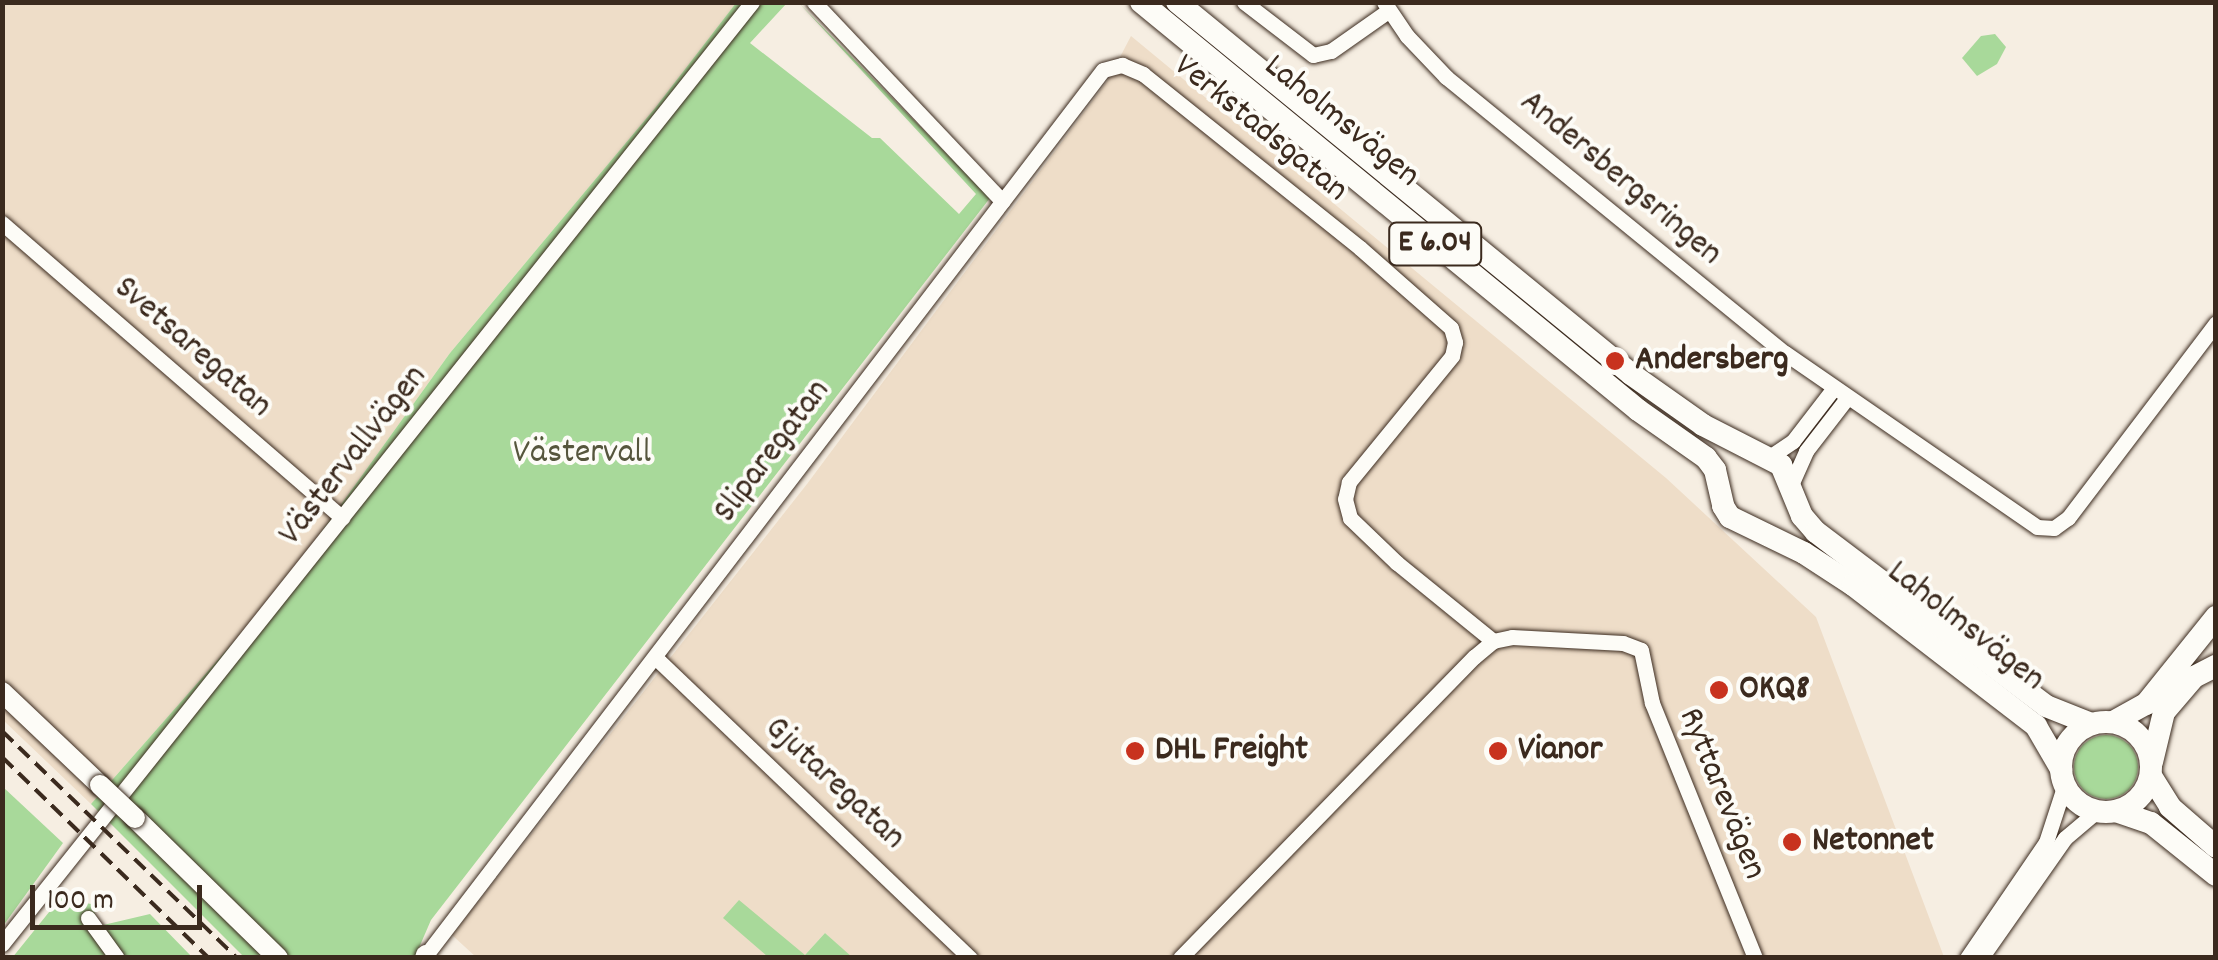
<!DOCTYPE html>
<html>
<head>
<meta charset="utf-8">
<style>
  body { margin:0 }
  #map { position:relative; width:2218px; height:960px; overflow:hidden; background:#f6eee2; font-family:Dekko,sans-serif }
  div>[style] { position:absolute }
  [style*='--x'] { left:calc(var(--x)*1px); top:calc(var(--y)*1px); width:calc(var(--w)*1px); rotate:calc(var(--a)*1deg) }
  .built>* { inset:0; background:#eeddc8 }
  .green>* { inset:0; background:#a8d99a }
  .round { border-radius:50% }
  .roads { filter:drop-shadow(0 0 2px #3b2a1e) drop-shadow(0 0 2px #3b2a1e) }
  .minor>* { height:15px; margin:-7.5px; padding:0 7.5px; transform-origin:7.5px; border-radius:7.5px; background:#fdfcf7 }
  .major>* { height:20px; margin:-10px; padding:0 10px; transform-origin:10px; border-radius:10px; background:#fdfcf7 }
  .highway>* { height:22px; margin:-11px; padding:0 11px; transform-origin:11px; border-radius:11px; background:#fdfcf7 }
  .highway>.ring { margin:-11px; padding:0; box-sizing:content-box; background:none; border:22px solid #fdfcf7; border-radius:50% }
  .rail>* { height:4px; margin-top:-2px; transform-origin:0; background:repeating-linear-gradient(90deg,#3b2a1e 0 15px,transparent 0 23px) }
  .bridges { filter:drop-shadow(0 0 2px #3b2a1e) drop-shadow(0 0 2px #3b2a1e) }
  .major-bridge>* { height:20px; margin:-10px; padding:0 10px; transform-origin:10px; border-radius:10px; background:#fdfcf7 }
  .dots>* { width:28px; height:28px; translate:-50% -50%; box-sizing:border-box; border:5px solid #fdfcf7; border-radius:50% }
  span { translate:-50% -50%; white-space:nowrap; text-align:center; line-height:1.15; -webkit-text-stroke:8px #fdfcf7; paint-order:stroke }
  .shield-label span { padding:2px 8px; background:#fdfcf7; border:2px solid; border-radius:8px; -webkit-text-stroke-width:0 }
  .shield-label { font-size:32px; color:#3b2a1e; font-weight:700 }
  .street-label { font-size:35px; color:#3b2a1e }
  .poi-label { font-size:35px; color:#3b2a1e; font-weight:700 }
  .left { translate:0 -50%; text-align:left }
  .park-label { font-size:35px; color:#56563d }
  .frame { position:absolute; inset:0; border:5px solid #3b2a1e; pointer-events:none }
  .scale { position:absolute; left:30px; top:885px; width:172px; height:45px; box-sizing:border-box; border:5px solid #3b2a1e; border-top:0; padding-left:12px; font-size:30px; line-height:35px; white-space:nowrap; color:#3b2a1e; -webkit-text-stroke:8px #fdfcf7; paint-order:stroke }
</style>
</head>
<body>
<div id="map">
  <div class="built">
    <i style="clip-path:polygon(2px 3px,736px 3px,655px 108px,450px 353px,281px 588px,91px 804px,3px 720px)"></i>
    <i style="clip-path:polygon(1131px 36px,1666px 478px,1816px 617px,1944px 957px,852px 958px,825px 933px,805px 955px,724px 918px,768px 957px,476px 957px,452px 935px,807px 484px,1108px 80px)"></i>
  </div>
  <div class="green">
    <i style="clip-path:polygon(736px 3px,787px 3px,750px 43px,872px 138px,880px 138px,959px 214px,976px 194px,799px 3px,990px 198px,431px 920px,415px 957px,244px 957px,91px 804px,281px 588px,450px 353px,655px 108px)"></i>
    <i style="clip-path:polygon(1995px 34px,2006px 47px,1997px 64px,1977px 76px,1962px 58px,1981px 36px)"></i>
    <i class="round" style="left:2074px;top:735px;width:64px;height:64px"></i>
    <i style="clip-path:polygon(3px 787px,63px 843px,3px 926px)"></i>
    <i style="clip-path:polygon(62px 896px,67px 901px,92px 904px,99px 926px,150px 914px,192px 957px,12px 958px)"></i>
    <i style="clip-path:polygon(739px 900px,805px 955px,825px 933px,852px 957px,768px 957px,723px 918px)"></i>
  </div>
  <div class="roads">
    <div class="minor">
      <i style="--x:814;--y:2;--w:274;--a:46.6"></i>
      <i style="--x:1244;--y:2;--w:87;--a:37.5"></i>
      <i style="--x:1313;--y:55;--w:18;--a:-13"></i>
      <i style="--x:1331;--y:51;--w:70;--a:-35.1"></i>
      <i style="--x:1384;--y:2;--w:41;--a:55.9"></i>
      <i style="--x:1407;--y:36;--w:57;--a:46.4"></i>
      <i style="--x:1446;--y:77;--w:437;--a:39.2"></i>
      <i style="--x:1785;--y:353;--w:306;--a:34.6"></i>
      <i style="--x:2037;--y:527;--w:17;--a:3"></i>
      <i style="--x:2054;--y:528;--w:17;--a:-36"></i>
      <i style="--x:2068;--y:518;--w:245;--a:-52.8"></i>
      <i style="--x:2;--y:223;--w:450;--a:40.9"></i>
      <i style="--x:1768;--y:458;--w:30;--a:-34"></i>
      <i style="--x:1793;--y:441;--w:66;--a:-52.4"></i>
      <i style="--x:1791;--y:485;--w:37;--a:-66"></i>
      <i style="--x:1806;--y:451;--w:67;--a:-52.3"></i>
      <i style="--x:655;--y:657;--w:436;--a:43.7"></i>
      <i style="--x:88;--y:918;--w:49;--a:54.1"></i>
      <i style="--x:2;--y:944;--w:1204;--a:-51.47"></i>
      <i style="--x:426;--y:955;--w:1114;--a:-52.59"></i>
      <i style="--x:1103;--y:70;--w:20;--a:-15"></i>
      <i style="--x:1122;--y:65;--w:23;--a:23"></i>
      <i style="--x:1143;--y:74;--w:278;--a:38.7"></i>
      <i style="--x:1360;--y:248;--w:121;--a:41.3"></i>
      <i style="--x:1451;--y:328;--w:15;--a:74"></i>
      <i style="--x:1455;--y:342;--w:14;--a:102"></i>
      <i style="--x:1452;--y:356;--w:163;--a:129.3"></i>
      <i style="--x:1349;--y:482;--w:17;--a:103"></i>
      <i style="--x:1345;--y:499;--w:20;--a:75"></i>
      <i style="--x:1350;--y:518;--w:65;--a:43.8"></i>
      <i style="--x:1397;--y:563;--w:124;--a:39.1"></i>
      <i style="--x:1180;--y:958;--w:421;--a:-45.7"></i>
      <i style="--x:1474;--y:657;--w:25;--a:-40"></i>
      <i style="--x:1493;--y:641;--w:19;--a:-12"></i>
      <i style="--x:1512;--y:637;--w:111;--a:3.1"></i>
      <i style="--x:1623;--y:643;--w:19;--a:21"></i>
      <i style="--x:1641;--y:650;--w:54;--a:78.3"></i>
      <i style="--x:1652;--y:703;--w:275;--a:68"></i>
      <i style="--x:1967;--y:958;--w:140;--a:-55.7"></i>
      <i style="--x:2046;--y:842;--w:61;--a:-71.9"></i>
      <i style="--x:1981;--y:958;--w:146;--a:-55"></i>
      <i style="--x:2065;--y:838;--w:42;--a:-40.2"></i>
    </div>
    <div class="major">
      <i style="--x:2;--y:692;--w:135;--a:43.5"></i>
      <i style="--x:135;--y:818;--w:200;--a:44.4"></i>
      <i style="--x:425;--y:958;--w:3;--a:-72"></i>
    </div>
    <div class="highway">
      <i style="--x:1141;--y:2;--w:643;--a:39.38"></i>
      <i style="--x:1638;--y:410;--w:83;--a:35.2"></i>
      <i style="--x:1706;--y:458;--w:15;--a:53"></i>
      <i style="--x:1715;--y:470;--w:37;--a:77"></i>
      <i style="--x:1723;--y:506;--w:13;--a:58"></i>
      <i style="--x:1730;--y:517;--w:82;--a:25.9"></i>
      <i style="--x:1804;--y:553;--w:59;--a:33.1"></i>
      <i style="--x:1853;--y:585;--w:231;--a:37.6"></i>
      <i style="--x:2036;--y:726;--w:50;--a:59.8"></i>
      <i style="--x:1177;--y:2;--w:587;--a:39.33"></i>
      <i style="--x:1631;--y:374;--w:88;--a:35.3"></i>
      <i style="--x:1703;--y:425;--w:88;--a:27.1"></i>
      <i style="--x:1781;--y:465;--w:55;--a:67.6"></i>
      <i style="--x:1802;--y:516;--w:21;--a:49"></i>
      <i style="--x:1816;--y:532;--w:288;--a:37.1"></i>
      <i style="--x:2046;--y:706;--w:48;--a:21.8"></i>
      <i class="ring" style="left:2061px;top:722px;width:68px;height:68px"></i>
      <i style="--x:2113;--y:722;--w:38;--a:-29"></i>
      <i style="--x:2146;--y:704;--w:112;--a:-51.2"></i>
      <i style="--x:2152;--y:762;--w:51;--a:-76.5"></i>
      <i style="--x:2164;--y:712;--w:46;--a:-49.4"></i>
      <i style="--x:2194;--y:677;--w:25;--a:-27"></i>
      <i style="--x:2151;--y:776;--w:36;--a:58"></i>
      <i style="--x:2170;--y:807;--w:61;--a:41"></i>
      <i style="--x:2116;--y:811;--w:37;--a:19"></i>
      <i style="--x:2151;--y:823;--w:83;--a:38.7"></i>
    </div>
  </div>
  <div class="rail">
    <i style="--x:2;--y:731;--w:327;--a:44"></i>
    <i style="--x:2;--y:757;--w:289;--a:44.2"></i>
  </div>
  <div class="bridges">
    <div class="major-bridge">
      <i style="--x:100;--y:785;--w:48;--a:43.3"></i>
    </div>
  </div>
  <div class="dots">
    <i style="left:1615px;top:361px;background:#c8321e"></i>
    <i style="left:1719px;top:690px;background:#c8321e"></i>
    <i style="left:1135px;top:751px;background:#c8321e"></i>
    <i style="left:1498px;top:751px;background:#c8321e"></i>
    <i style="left:1792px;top:842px;background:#c8321e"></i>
  </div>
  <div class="shield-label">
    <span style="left:1435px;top:244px">E 6.04</span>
  </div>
  <div class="street-label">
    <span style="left:1341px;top:122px;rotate:39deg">Laholmsvägen</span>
    <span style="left:1260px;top:129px;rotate:39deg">Verkstadsgatan</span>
    <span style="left:1620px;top:179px;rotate:40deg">Andersbergsringen</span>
    <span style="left:192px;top:348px;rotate:41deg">Svetsaregatan</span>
    <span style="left:773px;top:452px;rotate:-53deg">Sliparegatan</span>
    <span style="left:354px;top:456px;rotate:-52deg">Västervallvägen</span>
    <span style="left:1965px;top:627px;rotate:38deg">Laholmsvägen</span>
    <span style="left:834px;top:784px;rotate:43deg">Gjutaregatan</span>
    <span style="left:1721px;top:794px;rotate:68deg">Ryttarevägen</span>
  </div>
  <div class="poi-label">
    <span class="left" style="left:1635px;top:361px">Andersberg</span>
    <span class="left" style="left:1739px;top:690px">OKQ8</span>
    <span class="left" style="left:1155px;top:751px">DHL Freight</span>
    <span class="left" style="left:1518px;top:751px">Vianor</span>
    <span class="left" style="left:1812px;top:842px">Netonnet</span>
  </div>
  <div class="park-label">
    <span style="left:582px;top:454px">Västervall</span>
  </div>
  <div class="frame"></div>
  <div class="scale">100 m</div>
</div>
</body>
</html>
